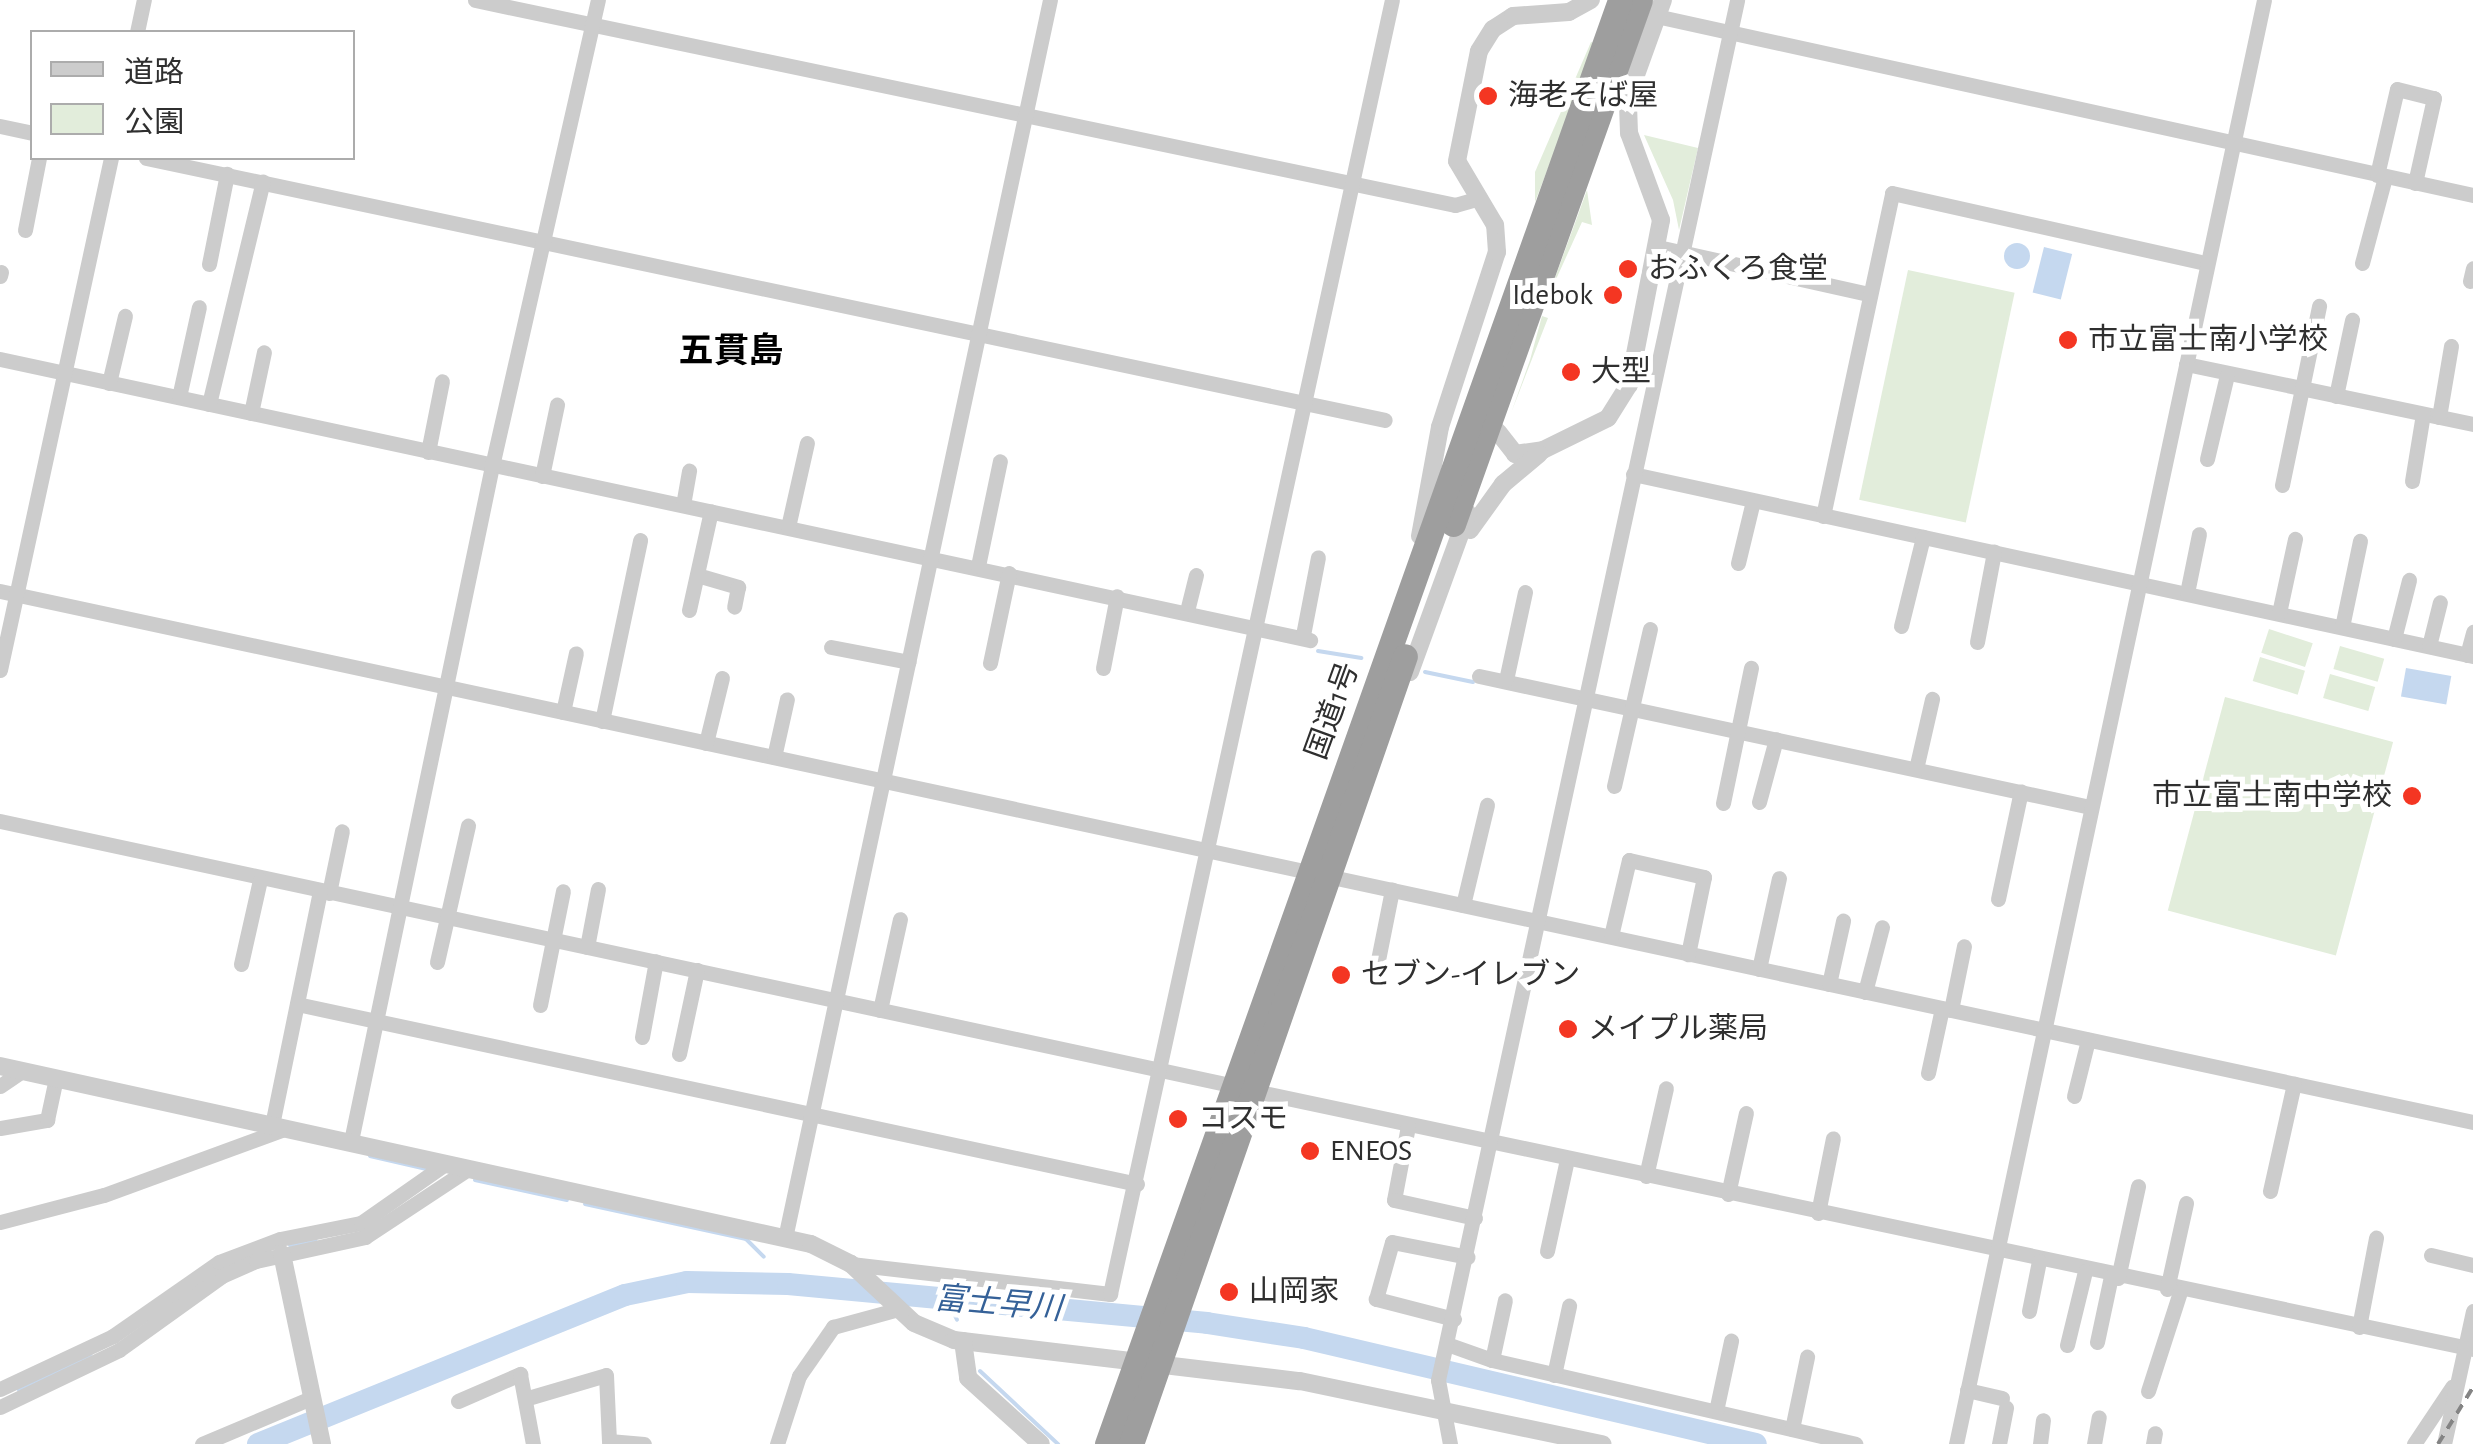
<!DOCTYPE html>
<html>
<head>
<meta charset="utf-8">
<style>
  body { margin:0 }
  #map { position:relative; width:2473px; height:1444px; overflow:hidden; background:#fff; font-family:"Alegreya Sans","Noto Sans JP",sans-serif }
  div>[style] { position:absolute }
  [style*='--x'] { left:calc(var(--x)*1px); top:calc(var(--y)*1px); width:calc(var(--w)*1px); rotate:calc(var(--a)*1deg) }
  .green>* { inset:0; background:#e2eddb; transform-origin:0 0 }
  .water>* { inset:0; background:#c5d8ef; transform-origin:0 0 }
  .round { border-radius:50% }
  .stream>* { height:4px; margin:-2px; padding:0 2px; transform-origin:2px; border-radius:2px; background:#c5d8ef }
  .river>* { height:22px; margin:-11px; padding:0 11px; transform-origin:11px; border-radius:11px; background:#c5d8ef }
  .minor>* { height:15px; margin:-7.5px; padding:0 7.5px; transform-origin:7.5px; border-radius:7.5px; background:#ccc }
  .tertiary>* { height:18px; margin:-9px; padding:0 9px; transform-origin:9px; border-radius:9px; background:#ccc }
  .trunk>* { height:25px; margin:-12.5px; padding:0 12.5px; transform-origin:12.5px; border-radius:12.5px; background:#9e9e9e }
  .rail>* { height:4px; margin-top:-2px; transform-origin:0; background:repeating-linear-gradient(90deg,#848484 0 10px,transparent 0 18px) }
  .dots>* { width:28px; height:28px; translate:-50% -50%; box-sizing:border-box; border:5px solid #fff; border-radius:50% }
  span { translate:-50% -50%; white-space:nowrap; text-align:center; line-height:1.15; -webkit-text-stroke:10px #fff; paint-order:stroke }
  .poi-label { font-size:30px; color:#2f2f2f }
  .left { translate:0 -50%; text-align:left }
  .right { translate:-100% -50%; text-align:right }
  .street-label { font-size:30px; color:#2f2f2f }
  .water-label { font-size:32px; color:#356198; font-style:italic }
  .quarter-label { font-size:35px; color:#000; font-weight:700 }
  .legend { position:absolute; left:30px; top:30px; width:325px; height:130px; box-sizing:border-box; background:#fff; border:2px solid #acacac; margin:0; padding:12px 18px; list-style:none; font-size:30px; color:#2f2f2f }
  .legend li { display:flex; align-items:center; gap:20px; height:50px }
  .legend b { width:50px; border:2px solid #acacac }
</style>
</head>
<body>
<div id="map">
  <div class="green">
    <i style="clip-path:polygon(1591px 42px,1596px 44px,1535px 202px,1535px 172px)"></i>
    <i style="clip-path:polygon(1644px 135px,1698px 148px,1679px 230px,1673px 200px)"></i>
    <i style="clip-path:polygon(1587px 190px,1592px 225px,1582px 222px,1548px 297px)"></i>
    <i style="left:1908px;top:270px;width:109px;height:235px;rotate:12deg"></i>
    <i style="clip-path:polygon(1542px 316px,1548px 318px,1511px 413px,1530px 360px)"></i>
    <i style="left:2269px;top:629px;width:46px;height:25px;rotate:18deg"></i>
    <i style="left:2340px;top:646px;width:46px;height:24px;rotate:16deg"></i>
    <i style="left:2260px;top:657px;width:47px;height:25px;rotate:17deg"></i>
    <i style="left:2330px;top:674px;width:47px;height:25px;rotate:16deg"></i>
    <i style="left:2225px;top:697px;width:174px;height:221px;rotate:15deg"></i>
  </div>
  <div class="water">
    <i class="round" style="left:2004px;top:243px;width:26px;height:26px"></i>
    <i style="left:2044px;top:247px;width:29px;height:47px;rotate:14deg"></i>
    <i style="left:2406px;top:668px;width:46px;height:29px;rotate:10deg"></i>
    <i style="clip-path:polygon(335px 1408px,339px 1422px,284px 1444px,247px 1444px)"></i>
  </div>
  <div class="stream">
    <i style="--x:1318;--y:651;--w:44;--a:9.2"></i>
    <i style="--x:1425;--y:672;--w:49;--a:11.8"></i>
    <i style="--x:370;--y:1156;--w:57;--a:13.1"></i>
    <i style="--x:475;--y:1180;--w:94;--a:12.3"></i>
    <i style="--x:585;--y:1204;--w:165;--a:12.3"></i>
    <i style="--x:746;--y:1239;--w:25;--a:45"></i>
    <i style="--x:290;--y:1245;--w:26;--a:-11"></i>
    <i style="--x:947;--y:1300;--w:22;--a:63"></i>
    <i style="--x:980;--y:1371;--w:107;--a:43.1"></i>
    <i style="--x:19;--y:1390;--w:80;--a:-26.6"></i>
  </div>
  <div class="river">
    <i style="--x:258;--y:1444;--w:396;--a:-22.1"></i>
    <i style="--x:625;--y:1295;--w:63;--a:-11.8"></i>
    <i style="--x:687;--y:1282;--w:101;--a:1.1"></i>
    <i style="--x:788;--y:1284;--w:421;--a:5.3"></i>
    <i style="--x:1207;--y:1323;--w:98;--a:8.8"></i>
    <i style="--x:1304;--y:1338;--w:464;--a:13.2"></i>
  </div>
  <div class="minor">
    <i style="--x:475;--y:0;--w:1001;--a:11.81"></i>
    <i style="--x:1455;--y:205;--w:22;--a:-16"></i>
    <i style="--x:1656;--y:16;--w:836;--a:12.36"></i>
    <i style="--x:137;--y:32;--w:33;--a:-78"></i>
    <i style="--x:0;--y:126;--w:33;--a:12"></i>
    <i style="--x:146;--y:158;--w:1266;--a:11.94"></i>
    <i style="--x:2377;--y:175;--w:88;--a:-76.9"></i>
    <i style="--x:2397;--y:89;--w:38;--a:14"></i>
    <i style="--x:2434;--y:98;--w:87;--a:102.6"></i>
    <i style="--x:25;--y:230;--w:73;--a:-79"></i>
    <i style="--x:1658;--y:247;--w:215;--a:12.6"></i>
    <i style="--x:2362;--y:263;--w:89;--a:-75"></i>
    <i style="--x:209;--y:264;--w:92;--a:-78.7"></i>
    <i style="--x:0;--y:276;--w:4;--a:-76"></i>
    <i style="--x:2470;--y:281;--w:13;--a:-77"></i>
    <i style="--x:0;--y:359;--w:1340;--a:12.11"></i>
    <i style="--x:2186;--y:364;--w:293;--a:11.8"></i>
    <i style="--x:109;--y:383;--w:69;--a:-76.6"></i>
    <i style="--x:2336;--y:396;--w:78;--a:-78.1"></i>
    <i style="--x:179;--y:397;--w:92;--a:-77.5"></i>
    <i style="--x:209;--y:404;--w:229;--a:-76.4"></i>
    <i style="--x:251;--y:413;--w:62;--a:-78"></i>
    <i style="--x:2439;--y:417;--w:72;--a:-80.4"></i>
    <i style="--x:428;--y:452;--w:72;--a:-78.8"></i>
    <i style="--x:2207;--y:459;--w:86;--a:-76.6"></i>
    <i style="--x:1633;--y:474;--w:859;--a:12.23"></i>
    <i style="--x:542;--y:476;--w:73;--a:-78.1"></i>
    <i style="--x:2412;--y:481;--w:68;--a:-80.7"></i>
    <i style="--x:2282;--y:485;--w:183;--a:-78.3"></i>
    <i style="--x:683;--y:505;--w:35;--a:-80"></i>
    <i style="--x:1823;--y:516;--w:330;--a:-77.9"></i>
    <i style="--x:1892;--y:193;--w:322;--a:12.6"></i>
    <i style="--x:788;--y:527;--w:86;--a:-77.3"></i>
    <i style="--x:1738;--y:563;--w:64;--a:-76.4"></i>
    <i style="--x:978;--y:566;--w:107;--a:-78.2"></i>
    <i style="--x:697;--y:575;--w:43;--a:16.3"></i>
    <i style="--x:738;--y:587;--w:20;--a:101"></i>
    <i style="--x:0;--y:591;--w:2529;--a:12.12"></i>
    <i style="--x:2187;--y:593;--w:60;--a:-78.5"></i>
    <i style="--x:689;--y:610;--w:101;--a:-77.5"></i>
    <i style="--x:1187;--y:611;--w:37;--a:-76"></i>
    <i style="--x:2279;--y:613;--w:76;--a:-77.8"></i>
    <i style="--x:1901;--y:626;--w:92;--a:-76.1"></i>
    <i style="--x:2342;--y:627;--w:88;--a:-78.2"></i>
    <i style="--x:1303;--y:635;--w:79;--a:-79.1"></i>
    <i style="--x:2394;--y:639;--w:61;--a:-75.7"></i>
    <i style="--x:1977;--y:642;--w:92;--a:-79.3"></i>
    <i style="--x:2429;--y:646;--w:45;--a:-76"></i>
    <i style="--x:831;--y:647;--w:79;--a:10.9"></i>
    <i style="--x:2467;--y:655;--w:24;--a:-75"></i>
    <i style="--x:990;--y:663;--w:92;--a:-78.1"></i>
    <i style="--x:1103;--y:668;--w:73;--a:-79"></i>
    <i style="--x:0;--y:670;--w:524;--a:-77.77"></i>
    <i style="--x:1479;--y:676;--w:625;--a:12.1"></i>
    <i style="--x:1506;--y:680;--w:90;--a:-77.8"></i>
    <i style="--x:563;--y:712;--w:60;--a:-77.6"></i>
    <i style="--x:602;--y:721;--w:185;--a:-78.1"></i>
    <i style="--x:706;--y:743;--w:67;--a:-76.2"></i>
    <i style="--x:774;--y:757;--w:59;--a:-77.4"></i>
    <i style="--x:1916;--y:769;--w:72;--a:-77.1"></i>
    <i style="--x:1614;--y:786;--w:161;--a:-77.1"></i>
    <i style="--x:1759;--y:802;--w:65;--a:-74.9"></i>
    <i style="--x:1723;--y:803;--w:138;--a:-78.3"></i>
    <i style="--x:0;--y:821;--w:1263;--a:12.11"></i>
    <i style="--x:329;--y:893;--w:63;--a:-78.2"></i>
    <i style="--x:1998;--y:899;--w:110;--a:-78"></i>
    <i style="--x:1463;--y:905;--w:103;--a:-76.5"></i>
    <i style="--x:1611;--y:936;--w:78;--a:-76.7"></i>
    <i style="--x:1629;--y:860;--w:77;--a:12.8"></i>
    <i style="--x:1704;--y:877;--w:79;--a:101.7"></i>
    <i style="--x:587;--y:947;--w:59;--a:-79.3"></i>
    <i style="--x:437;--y:962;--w:140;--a:-77.2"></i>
    <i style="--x:241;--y:964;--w:86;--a:-77.3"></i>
    <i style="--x:1759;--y:969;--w:93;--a:-77.6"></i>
    <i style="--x:1376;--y:970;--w:82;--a:-78.7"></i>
    <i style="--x:1829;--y:984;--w:65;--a:-77.5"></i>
    <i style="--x:1865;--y:992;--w:67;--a:-75.3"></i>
    <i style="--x:297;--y:1004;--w:859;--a:12.09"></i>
    <i style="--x:540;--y:1005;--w:116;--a:-78.6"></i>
    <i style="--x:880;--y:1010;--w:93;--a:-77.6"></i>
    <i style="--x:1951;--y:1010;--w:65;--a:-78.5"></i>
    <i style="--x:642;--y:1037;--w:77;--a:-79.6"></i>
    <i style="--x:679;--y:1054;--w:86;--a:-77.9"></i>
    <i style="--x:1928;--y:1073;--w:66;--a:-77.8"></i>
    <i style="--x:0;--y:1086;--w:27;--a:-34"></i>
    <i style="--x:1254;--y:1091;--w:1246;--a:11.95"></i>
    <i style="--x:2074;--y:1096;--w:58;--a:-76"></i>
    <i style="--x:272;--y:1125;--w:239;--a:-78.4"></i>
    <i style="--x:1408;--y:1126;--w:75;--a:100.7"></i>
    <i style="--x:1394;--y:1200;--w:83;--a:12.5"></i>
    <i style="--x:0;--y:1128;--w:48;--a:-9.7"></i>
    <i style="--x:47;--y:1120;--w:43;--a:-77.9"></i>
    <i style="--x:351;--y:1141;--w:690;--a:-78.2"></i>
    <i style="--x:492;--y:466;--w:478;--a:-77.2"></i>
    <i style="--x:1646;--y:1176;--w:90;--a:-77.2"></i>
    <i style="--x:2270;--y:1191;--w:110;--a:-77.4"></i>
    <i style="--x:1728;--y:1194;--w:83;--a:-77.5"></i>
    <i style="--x:1818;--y:1213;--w:76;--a:-78.7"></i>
    <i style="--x:0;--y:1222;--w:107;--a:-14.6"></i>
    <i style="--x:104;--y:1195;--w:195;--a:-20.1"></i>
    <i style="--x:785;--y:1238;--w:1266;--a:-77.92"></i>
    <i style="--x:1547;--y:1251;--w:94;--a:-77.7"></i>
    <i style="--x:2431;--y:1255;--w:43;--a:13.4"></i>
    <i style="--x:851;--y:1264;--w:261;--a:6.6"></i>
    <i style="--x:1110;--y:1294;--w:1324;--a:-77.71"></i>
    <i style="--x:2118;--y:1278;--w:94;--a:-77.7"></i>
    <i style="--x:2167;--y:1289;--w:88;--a:-77.5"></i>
    <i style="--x:2029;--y:1311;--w:51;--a:-78.7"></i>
    <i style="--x:1454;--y:1319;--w:81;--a:-165.6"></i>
    <i style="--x:1376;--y:1299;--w:59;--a:-74.3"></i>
    <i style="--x:1392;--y:1242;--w:77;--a:11.2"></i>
    <i style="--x:2359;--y:1327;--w:91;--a:-79.2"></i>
    <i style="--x:2097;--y:1342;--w:67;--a:-78"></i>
    <i style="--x:1447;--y:1344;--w:48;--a:19.6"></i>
    <i style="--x:1492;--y:1360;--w:373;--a:13"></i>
    <i style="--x:2067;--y:1345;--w:76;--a:-76.3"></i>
    <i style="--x:1492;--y:1360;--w:61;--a:-77.8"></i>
    <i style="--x:1554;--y:1375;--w:71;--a:-77.7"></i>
    <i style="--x:0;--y:1389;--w:125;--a:-25.1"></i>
    <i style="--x:113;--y:1336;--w:129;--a:-34.9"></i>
    <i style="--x:219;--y:1262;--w:65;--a:-20.7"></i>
    <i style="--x:280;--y:1239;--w:83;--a:-11.2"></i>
    <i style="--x:361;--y:1223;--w:103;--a:-35.1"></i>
    <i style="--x:1967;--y:1390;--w:36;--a:13"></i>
    <i style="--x:2148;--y:1391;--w:104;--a:-72.1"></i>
    <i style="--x:528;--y:1398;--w:81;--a:-16.4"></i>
    <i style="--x:606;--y:1375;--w:66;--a:87.4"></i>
    <i style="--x:609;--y:1441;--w:35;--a:5"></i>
    <i style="--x:458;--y:1401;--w:68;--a:-23.5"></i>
    <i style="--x:520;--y:1374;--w:71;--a:79.5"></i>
    <i style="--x:0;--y:1407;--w:132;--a:-25.6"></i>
    <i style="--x:119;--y:1350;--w:127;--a:-35.7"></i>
    <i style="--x:222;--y:1276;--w:37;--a:-24"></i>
    <i style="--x:256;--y:1261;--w:112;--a:-12.4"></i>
    <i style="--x:365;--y:1237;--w:123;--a:-33.4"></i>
    <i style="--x:1716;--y:1411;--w:72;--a:-77.9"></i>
    <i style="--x:1792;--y:1429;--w:74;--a:-78.2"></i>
    <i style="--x:202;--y:1444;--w:118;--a:-22.9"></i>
    <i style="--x:777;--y:1444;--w:71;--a:-72.1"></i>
    <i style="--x:799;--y:1376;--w:60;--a:-55.2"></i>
    <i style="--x:833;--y:1327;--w:64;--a:-15.3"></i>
    <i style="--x:1450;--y:1444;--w:65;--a:-100.6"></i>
    <i style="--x:1438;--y:1380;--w:1412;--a:-77.77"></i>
    <i style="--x:1956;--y:1444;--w:1476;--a:-77.96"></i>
    <i style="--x:1999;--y:1444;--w:37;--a:-79"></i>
    <i style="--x:2040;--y:1444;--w:24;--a:-83"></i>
    <i style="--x:2094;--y:1444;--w:27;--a:-80"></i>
    <i style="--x:2153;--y:1444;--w:11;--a:-80"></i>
    <i style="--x:2414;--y:1444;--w:69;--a:-56.3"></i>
    <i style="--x:2444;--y:1444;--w:136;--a:-77.7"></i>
  </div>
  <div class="tertiary">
    <i style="--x:1498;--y:432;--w:28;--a:52"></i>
    <i style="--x:1515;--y:454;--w:28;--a:-8"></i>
    <i style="--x:1543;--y:450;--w:72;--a:-26.2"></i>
    <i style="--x:1608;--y:418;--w:39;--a:-58"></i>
    <i style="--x:1629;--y:385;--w:168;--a:-79"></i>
    <i style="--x:1661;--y:220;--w:93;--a:-110.2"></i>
    <i style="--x:1629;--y:133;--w:36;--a:-92"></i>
    <i style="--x:1628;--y:97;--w:103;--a:-70.2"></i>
    <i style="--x:1470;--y:530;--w:57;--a:-54.3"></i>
    <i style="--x:1503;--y:484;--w:47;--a:-39.8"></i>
    <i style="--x:1420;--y:536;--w:111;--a:-79.6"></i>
    <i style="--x:1440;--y:427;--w:184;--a:-72"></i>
    <i style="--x:1497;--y:252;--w:27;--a:-94"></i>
    <i style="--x:1495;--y:225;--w:74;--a:-120.7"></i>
    <i style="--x:1457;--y:161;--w:112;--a:-78.7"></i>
    <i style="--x:1479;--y:51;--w:26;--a:-58"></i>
    <i style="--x:1493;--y:29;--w:24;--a:-33"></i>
    <i style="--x:1513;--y:16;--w:56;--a:-4.1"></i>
    <i style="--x:1569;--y:12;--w:25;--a:-29"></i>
    <i style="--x:1410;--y:672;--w:169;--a:-70"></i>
    <i style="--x:0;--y:1066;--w:830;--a:12.38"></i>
    <i style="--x:811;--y:1244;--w:45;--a:26.6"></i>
    <i style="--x:851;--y:1264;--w:86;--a:43.1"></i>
    <i style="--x:914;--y:1323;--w:43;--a:23"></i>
    <i style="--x:954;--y:1340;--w:348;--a:6.8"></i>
    <i style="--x:1300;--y:1381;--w:309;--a:11.8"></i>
    <i style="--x:282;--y:1254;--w:194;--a:78.1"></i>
    <i style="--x:963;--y:1341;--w:37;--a:82"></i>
    <i style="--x:968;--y:1378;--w:98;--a:42.1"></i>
  </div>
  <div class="trunk">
    <i style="--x:1453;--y:524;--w:556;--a:-70.36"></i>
    <i style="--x:1107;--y:1444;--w:1532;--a:-70.44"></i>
    <i style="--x:1131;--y:1444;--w:834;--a:-70.83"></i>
  </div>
  <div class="rail">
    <i style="--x:2438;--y:1444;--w:67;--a:-58.4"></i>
  </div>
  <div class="dots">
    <i style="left:1488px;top:96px;background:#f43622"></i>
    <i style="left:1628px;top:269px;background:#f43622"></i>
    <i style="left:1613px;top:295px;background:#f43622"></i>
    <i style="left:2068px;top:340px;background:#f43622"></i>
    <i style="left:1571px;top:372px;background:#f43622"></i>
    <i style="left:2412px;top:796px;background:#f43622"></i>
    <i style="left:1341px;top:975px;background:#f43622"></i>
    <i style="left:1568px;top:1029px;background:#f43622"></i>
    <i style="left:1178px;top:1119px;background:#f43622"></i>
    <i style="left:1310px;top:1151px;background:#f43622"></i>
    <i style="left:1229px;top:1292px;background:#f43622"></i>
  </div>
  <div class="poi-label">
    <span class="left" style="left:1508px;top:96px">海老そば屋</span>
    <span class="left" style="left:1648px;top:269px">おふくろ食堂</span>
    <span class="right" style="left:1593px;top:295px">Idebok</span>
    <span class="left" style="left:2088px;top:340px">市立富士南小学校</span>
    <span class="left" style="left:1591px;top:372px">大型</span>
    <span class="right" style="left:2392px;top:796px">市立富士南中学校</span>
    <span class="left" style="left:1361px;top:975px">セブン-イレブン</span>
    <span class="left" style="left:1588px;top:1029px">メイプル薬局</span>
    <span class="left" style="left:1198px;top:1119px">コスモ</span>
    <span class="left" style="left:1330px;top:1151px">ENEOS</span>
    <span class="left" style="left:1249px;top:1292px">山岡家</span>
  </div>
  <div class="street-label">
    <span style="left:1333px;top:711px;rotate:-70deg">国道1号</span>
  </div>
  <div class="water-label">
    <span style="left:998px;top:1304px;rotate:5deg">富士早川</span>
  </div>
  <div class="quarter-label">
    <span style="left:731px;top:352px">五貫島</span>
  </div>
  <ul class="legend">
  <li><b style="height:12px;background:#ccc"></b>道路</li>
  <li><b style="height:28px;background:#e2eddb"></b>公園</li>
  </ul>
</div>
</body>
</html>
